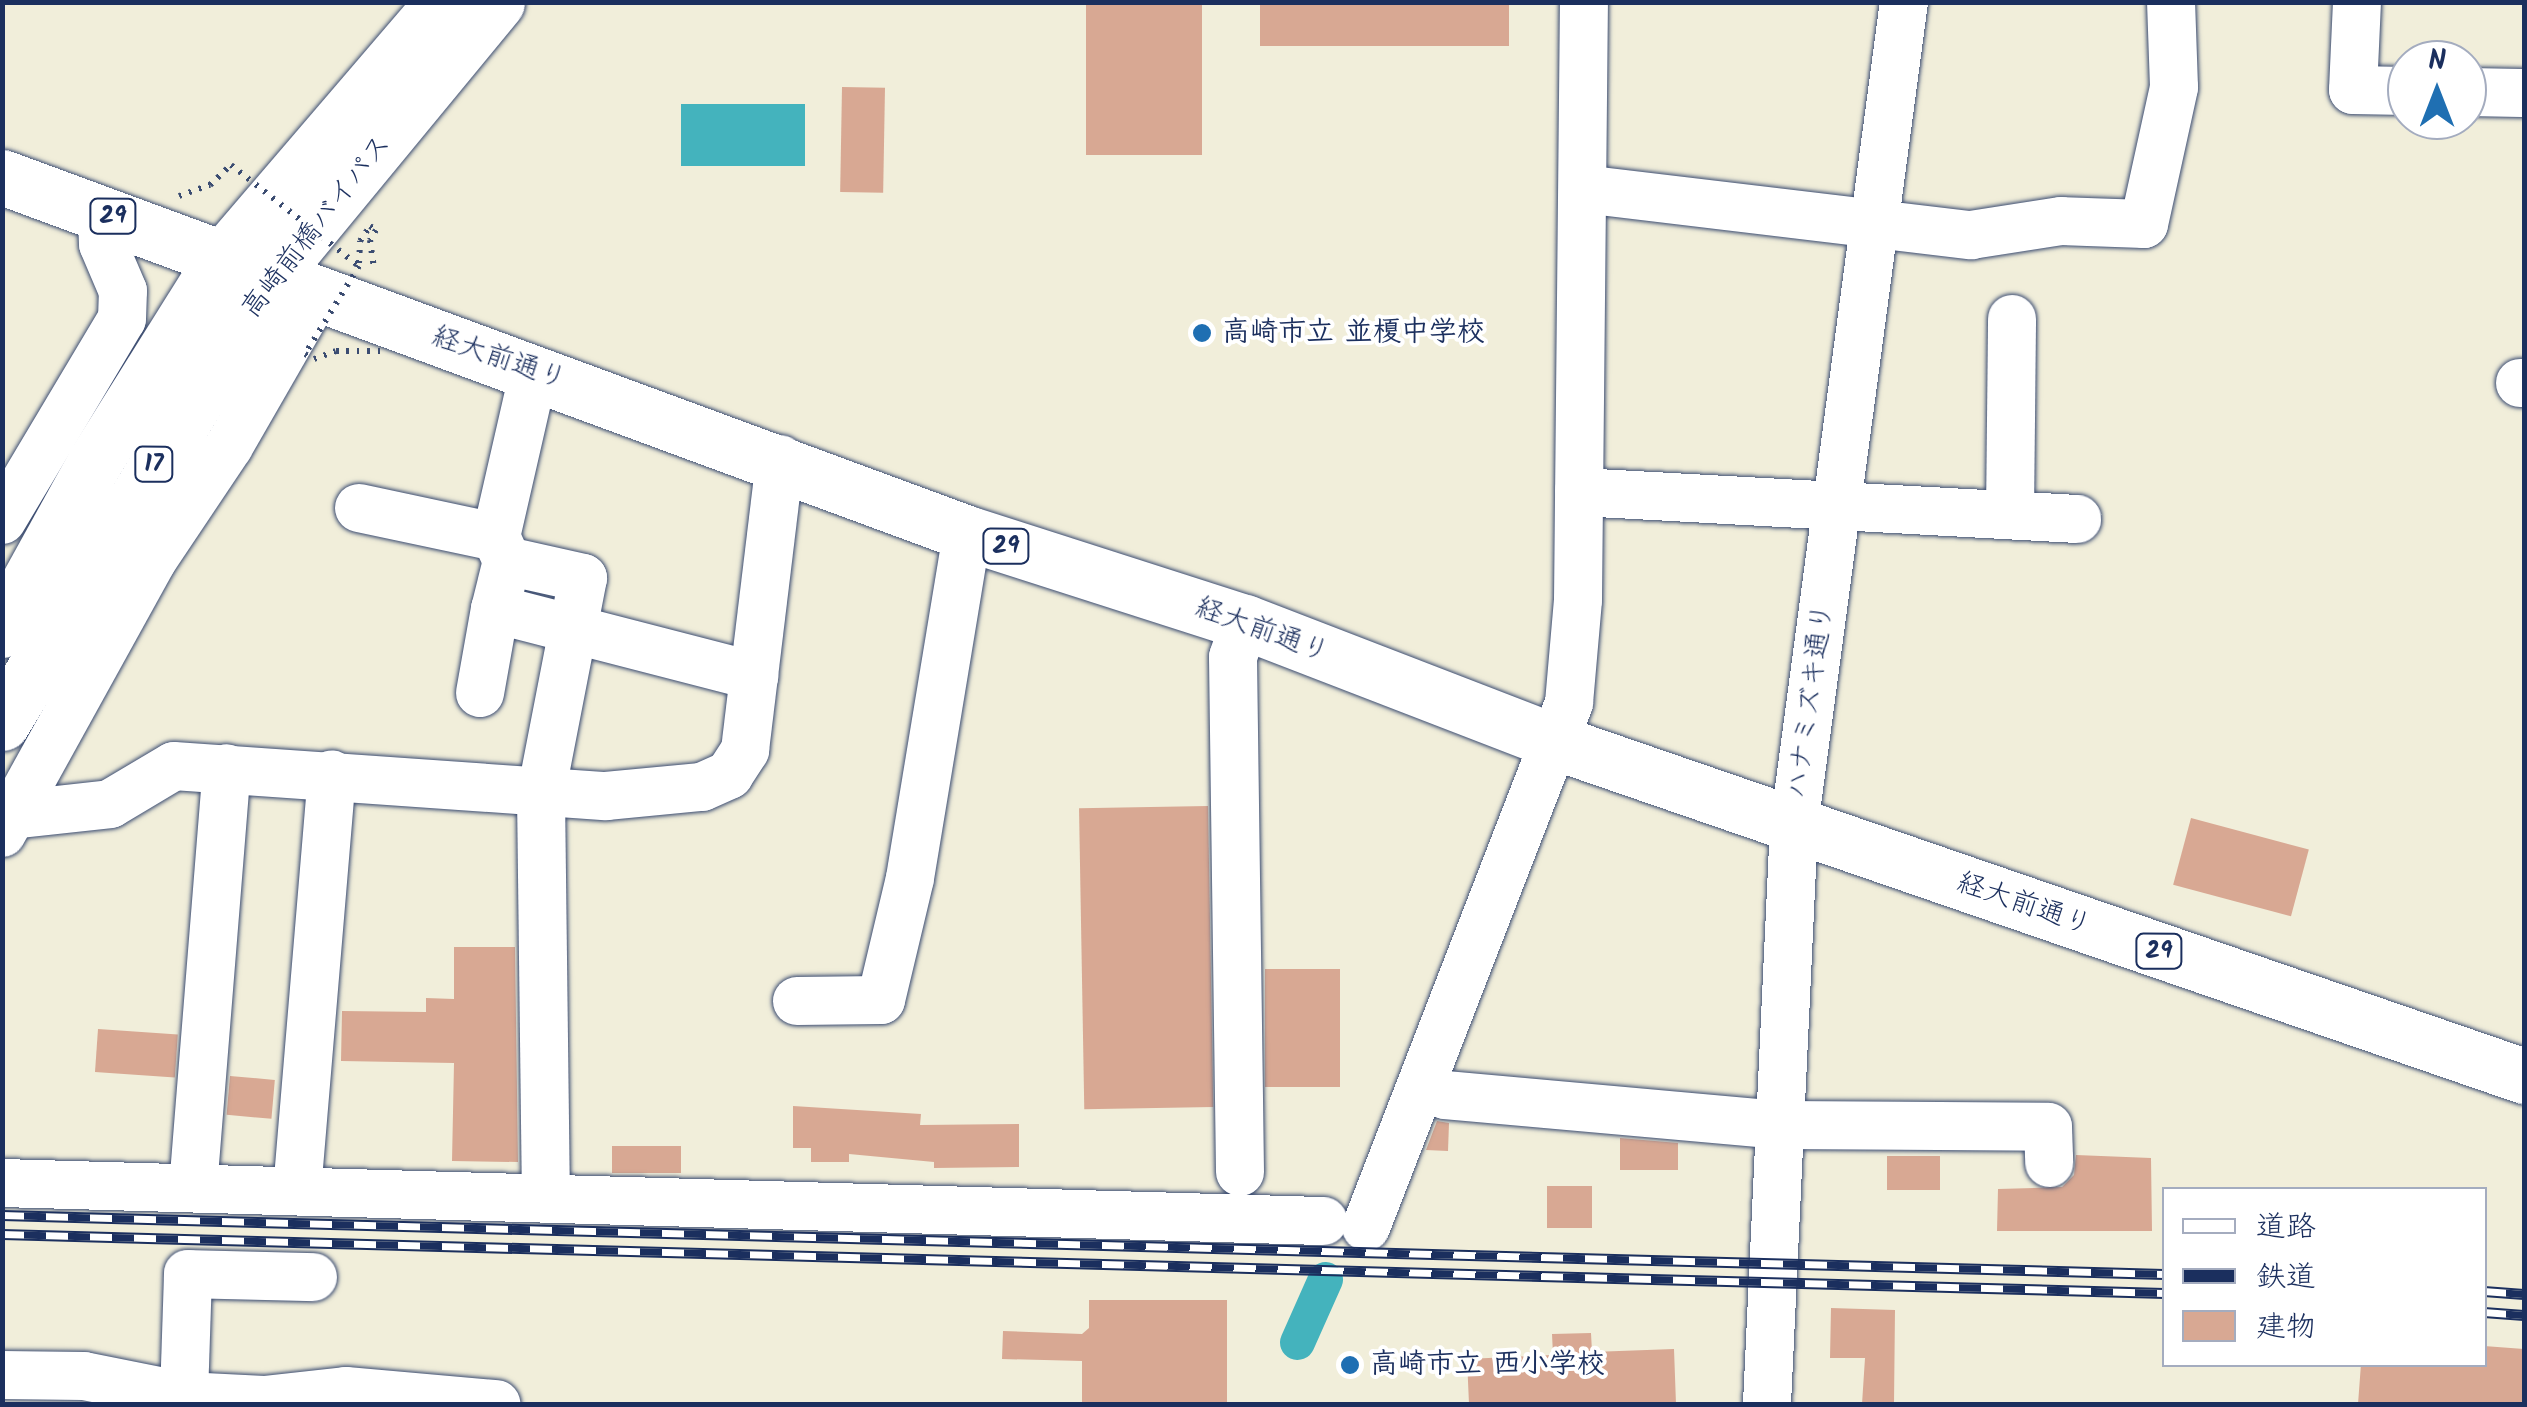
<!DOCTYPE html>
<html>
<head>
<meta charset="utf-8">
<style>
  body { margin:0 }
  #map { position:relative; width:2527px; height:1407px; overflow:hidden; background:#f1eeda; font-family:Kalam,"Klee One",sans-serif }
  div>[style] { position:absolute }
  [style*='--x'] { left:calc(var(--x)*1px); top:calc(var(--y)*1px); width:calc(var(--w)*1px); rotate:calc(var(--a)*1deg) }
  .water>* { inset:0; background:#44b3bd; transform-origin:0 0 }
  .canal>* { height:35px; margin:-17.5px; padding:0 17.5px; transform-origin:17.5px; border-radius:17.5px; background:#44b3bd }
  .building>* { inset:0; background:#d8a893; transform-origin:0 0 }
  .path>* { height:6px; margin-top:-3px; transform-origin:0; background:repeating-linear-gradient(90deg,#3b4c71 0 2.5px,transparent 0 10.5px) }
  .roads { filter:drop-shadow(0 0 2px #3b4c71) drop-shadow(0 0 2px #3b4c71) }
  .minor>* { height:48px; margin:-24px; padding:0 24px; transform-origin:24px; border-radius:24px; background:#fff }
  .major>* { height:55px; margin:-27.5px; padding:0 27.5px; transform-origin:27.5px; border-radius:27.5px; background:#fff }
  .highway>* { height:55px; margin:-27.5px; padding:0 27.5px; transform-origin:27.5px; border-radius:27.5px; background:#fff }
  .rail>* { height:11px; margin-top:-5.5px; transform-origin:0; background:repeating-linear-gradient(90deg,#fff 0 22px,#1b2f5e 0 44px); box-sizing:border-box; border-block:2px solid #1b2f5e }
  .path-bridge>* { height:6px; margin-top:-3px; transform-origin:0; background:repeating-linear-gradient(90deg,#3b4c71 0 2.5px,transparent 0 10.5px) }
  .dots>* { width:28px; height:28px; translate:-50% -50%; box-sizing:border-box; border:5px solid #fff; border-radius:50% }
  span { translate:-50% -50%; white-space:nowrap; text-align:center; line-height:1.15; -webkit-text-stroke:8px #fff; paint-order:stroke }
  .shield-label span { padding:2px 8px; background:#fff; border:2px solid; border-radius:8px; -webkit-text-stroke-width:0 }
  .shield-label { font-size:25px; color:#1b2f5e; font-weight:700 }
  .street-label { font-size:28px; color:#1b2f5e }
  .poi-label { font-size:28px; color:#1b2f5e; font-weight:700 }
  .left { translate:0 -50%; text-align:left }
  .frame { position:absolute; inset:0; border:5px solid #1b2f5e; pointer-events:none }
  .legend { position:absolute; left:2162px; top:1187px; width:325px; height:180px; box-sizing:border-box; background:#fff; border:2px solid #a4acbf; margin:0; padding:12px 18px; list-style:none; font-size:30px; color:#1b2f5e }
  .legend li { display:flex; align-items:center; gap:20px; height:50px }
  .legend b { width:50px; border:2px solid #a4acbf }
  .north { position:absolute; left:2387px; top:40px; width:100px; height:100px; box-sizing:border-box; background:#fff; border:2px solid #a4acbf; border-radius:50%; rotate:0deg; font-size:28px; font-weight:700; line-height:40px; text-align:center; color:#1b2f5e }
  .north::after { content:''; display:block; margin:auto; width:35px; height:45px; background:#1f6fb2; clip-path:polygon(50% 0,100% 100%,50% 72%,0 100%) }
</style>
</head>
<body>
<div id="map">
  <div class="water">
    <i style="left:681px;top:104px;width:124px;height:62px"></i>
  </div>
  <div class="canal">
    <i style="--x:1297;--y:1342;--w:69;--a:-66"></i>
  </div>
  <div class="building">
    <i style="left:1086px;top:2px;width:116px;height:153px"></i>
    <i style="left:1260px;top:2px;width:249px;height:44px"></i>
    <i style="left:842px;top:87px;width:43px;height:105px;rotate:1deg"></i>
    <i style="left:1208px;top:806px;width:301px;height:129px;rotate:89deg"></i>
    <i style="left:2191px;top:818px;width:122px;height:69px;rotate:15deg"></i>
    <i style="clip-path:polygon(454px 947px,515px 947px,518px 1162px,452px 1161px,454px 1063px,341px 1061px,342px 1011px,426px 1012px,426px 998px,454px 999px)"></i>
    <i style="left:1340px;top:969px;width:118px;height:75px;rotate:90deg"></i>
    <i style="left:98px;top:1029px;width:80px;height:43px;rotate:4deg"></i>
    <i style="left:230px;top:1076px;width:45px;height:39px;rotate:5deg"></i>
    <i style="clip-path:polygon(793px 1106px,921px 1114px,920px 1125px,1019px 1124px,1019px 1167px,934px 1168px,934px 1162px,849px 1154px,849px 1162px,811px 1162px,811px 1148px,793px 1148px)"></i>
    <i style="clip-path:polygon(1437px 1121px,1449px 1123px,1448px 1151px,1426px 1150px)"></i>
    <i style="clip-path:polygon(1620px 1138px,1678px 1143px,1678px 1170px,1620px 1170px)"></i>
    <i style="left:612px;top:1146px;width:69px;height:27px"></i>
    <i style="clip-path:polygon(2076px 1155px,2151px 1158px,2152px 1231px,1997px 1231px,1998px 1189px,2062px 1187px,2074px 1175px)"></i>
    <i style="left:1887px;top:1156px;width:53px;height:34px"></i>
    <i style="left:1547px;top:1186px;width:45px;height:42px"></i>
    <i style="clip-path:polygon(1089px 1300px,1227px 1300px,1227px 1404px,1082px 1404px,1082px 1361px,1002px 1359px,1003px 1331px,1082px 1334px,1089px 1328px)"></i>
    <i style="clip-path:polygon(1831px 1308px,1895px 1310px,1894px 1404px,1862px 1404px,1865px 1358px,1830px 1358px)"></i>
    <i style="clip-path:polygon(1591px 1333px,1592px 1352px,1674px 1349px,1676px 1404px,1469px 1404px,1467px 1359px,1553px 1355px,1552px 1334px)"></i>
    <i style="clip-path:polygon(2484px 1346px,2524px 1349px,2524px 1404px,2358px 1404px,2361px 1364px,2484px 1364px)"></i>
  </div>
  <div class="path">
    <i style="--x:179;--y:196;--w:33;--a:-20"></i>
    <i style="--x:210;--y:185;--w:29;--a:-44"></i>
    <i style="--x:359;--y:263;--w:22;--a:-87"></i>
    <i style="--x:360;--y:241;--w:18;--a:-56"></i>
    <i style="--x:370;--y:226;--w:7;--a:34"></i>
    <i style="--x:376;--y:230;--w:12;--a:121"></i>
    <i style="--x:370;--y:240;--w:28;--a:82"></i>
  </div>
  <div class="roads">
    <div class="minor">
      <i style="--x:2357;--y:2;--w:88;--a:92.6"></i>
      <i style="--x:2353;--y:90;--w:54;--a:1.1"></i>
      <i style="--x:2467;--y:92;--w:57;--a:1"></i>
      <i style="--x:1583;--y:189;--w:391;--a:6.8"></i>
      <i style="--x:1971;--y:235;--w:91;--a:-8.8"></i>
      <i style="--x:2061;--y:221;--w:83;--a:2.1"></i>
      <i style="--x:2144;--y:224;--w:140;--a:-77.6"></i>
      <i style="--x:2174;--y:87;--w:85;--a:-92"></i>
      <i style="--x:534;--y:371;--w:170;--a:102.9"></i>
      <i style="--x:496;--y:537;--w:26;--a:65"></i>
      <i style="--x:507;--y:561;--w:78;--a:12.6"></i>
      <i style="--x:583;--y:578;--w:220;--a:101"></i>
      <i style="--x:541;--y:794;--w:405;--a:89.3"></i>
      <i style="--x:2520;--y:383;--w:4;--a:0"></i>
      <i style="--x:1579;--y:492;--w:499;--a:3.1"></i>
      <i style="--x:359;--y:508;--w:140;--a:12"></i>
      <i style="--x:2010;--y:515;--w:196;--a:-89.4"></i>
      <i style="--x:2;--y:520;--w:234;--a:-59.2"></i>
      <i style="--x:122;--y:319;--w:28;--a:-88"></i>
      <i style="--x:123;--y:291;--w:51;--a:-113.1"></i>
      <i style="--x:103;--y:244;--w:32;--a:-92"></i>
      <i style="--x:507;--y:561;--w:49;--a:104"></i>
      <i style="--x:495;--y:609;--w:268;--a:14.5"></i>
      <i style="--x:480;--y:693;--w:85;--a:-79.9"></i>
      <i style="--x:2;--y:816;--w:109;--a:-6.3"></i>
      <i style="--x:110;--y:804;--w:74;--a:-30.7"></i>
      <i style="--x:174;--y:766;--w:433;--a:4"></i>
      <i style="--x:606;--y:796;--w:96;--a:-5.4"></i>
      <i style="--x:702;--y:787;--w:30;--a:-24"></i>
      <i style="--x:729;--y:775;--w:30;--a:-57"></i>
      <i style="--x:745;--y:750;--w:293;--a:-83.1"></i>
      <i style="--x:2;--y:833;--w:311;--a:-61.1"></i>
      <i style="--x:152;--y:561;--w:138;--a:-56.2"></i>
      <i style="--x:229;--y:446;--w:174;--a:-60.1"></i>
      <i style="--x:797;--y:1001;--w:84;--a:-0.7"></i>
      <i style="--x:881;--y:1000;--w:125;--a:-76.6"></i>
      <i style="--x:910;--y:878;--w:350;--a:-80.6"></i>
      <i style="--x:1424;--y:1086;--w:23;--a:23"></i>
      <i style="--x:1445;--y:1095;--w:338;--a:5.1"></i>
      <i style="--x:1782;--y:1125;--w:266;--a:0.4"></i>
      <i style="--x:2048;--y:1127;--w:36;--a:88"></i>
      <i style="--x:1240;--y:1172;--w:515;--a:-90.78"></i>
      <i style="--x:1233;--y:657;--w:37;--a:-71"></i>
      <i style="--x:2;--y:1183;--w:1322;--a:1.65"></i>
      <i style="--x:193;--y:1188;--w:421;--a:-85.4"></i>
      <i style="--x:297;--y:1191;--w:418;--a:-85.2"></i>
      <i style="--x:1366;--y:1227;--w:562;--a:-68.82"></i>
      <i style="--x:1569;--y:703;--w:103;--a:-85"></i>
      <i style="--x:1578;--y:600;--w:598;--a:-89.43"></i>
      <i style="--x:2;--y:1375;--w:82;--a:0.7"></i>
      <i style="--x:84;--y:1376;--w:102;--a:11.3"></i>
      <i style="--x:184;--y:1396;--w:80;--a:2.9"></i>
      <i style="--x:264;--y:1400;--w:82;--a:-6.3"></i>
      <i style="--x:346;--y:1391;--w:151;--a:5"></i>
      <i style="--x:184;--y:1396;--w:122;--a:-88.1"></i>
      <i style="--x:188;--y:1274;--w:125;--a:1.4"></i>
      <i style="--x:1767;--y:1404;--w:579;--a:-87.33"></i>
      <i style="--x:1794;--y:826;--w:831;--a:-82.4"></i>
    </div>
    <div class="major">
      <i style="--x:2;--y:177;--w:1029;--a:20.25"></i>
      <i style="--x:967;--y:533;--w:292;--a:17.8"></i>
      <i style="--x:1245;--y:622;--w:336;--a:21.1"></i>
      <i style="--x:1558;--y:743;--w:1022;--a:19.02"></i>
    </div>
    <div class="highway">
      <i style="--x:2;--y:630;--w:191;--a:-61.1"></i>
      <i style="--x:94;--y:463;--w:237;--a:-57.9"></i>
      <i style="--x:220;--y:262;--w:343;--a:-49.4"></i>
      <i style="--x:2;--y:723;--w:517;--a:-59.02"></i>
      <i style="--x:268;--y:280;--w:360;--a:-50.5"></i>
    </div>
  </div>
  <div class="rail">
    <i style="--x:2;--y:1215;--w:2163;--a:1.56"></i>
    <i style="--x:2;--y:1234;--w:2163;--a:1.56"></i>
    <i style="--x:2484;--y:1291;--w:40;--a:4.3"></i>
    <i style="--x:2484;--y:1312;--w:40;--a:4.3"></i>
  </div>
  <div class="path-bridge">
    <i style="--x:231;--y:165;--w:163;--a:38.3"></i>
    <i style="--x:359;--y:266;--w:103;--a:121.5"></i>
    <i style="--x:305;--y:354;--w:10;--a:29"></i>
    <i style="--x:314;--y:359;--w:23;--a:-20"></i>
    <i style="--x:336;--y:351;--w:50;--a:0"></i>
  </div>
  <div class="dots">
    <i style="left:1202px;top:333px;background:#1f6fb2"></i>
    <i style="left:1350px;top:1365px;background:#1f6fb2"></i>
  </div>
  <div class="shield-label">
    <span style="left:113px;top:216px">29</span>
    <span style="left:154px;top:464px">17</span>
    <span style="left:1006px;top:546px">29</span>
    <span style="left:2159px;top:951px">29</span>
  </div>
  <div class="street-label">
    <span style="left:317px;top:227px;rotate:-52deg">高崎前橋バイパス</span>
    <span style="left:499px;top:359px;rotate:19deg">経大前通り</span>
    <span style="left:1262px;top:631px;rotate:20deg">経大前通り</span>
    <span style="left:1811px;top:701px;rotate:-82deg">ハナミズキ通り</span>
    <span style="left:2024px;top:905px;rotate:19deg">経大前通り</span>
  </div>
  <div class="poi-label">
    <span class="left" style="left:1222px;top:333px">高崎市立 並榎中学校</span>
    <span class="left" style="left:1370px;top:1365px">高崎市立 西小学校</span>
  </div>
  <div class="frame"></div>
  <ul class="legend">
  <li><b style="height:12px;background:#fff"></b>道路</li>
  <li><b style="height:12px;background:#1b2f5e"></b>鉄道</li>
  <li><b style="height:28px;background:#d8a893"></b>建物</li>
  </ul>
  <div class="north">N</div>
</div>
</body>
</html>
